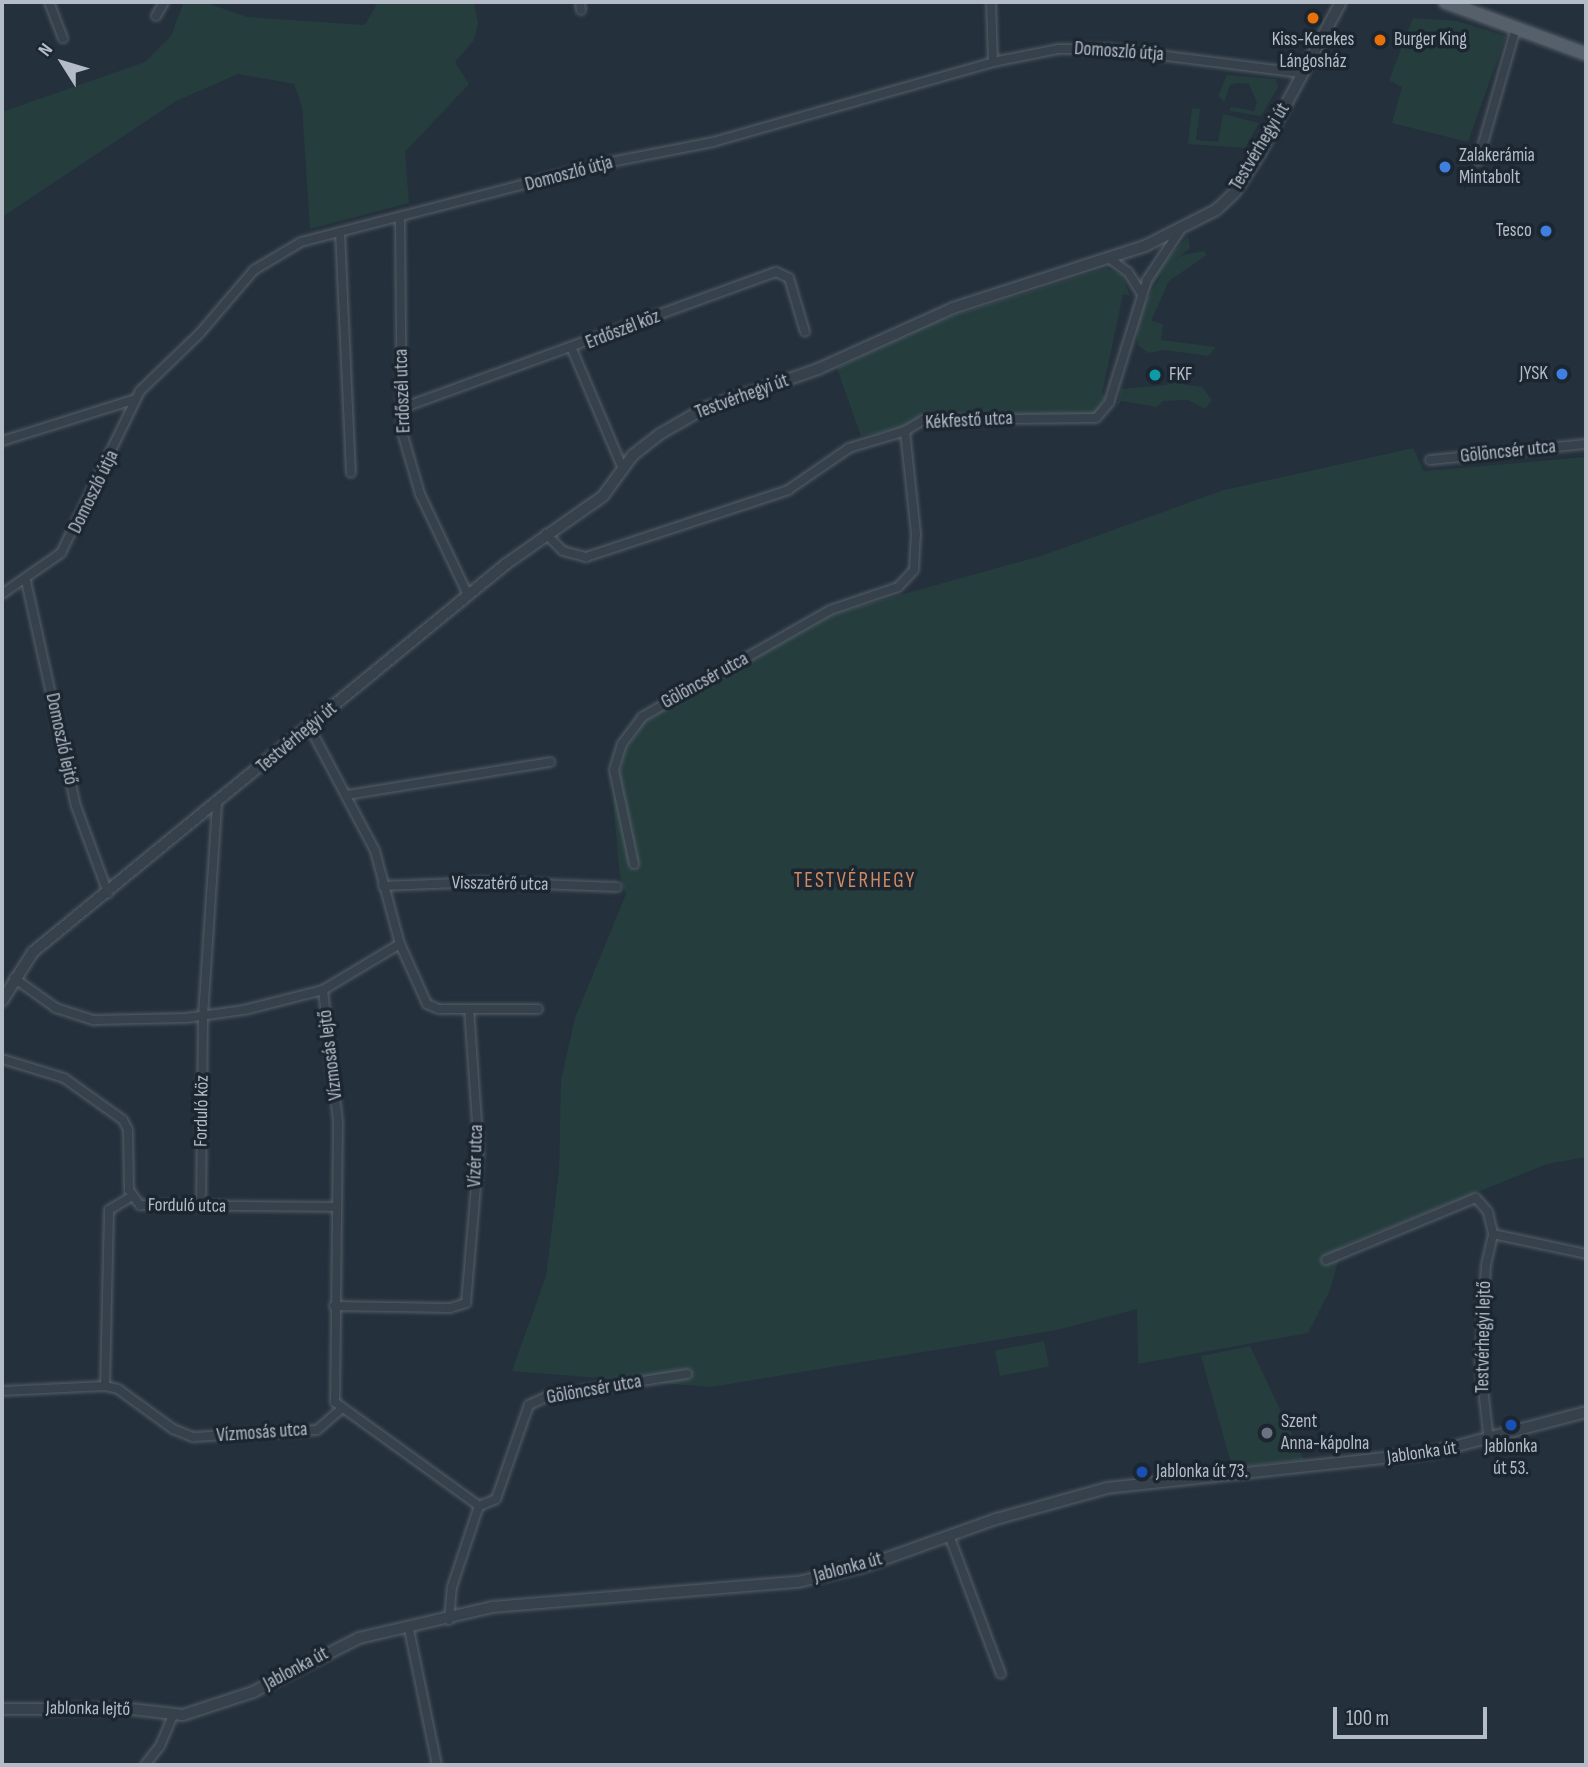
<!DOCTYPE html>
<html>
<head>
<meta charset="utf-8">
<style>
  body { margin:0 }
  #map { position:relative; width:1588px; height:1767px; overflow:hidden; background:#24303b; font-family:"Sofia Sans Condensed",sans-serif }
  div>[style] { position:absolute }
  [style*='--x'] { left:calc(var(--x)*1px); top:calc(var(--y)*1px); width:calc(var(--w)*1px); rotate:calc(var(--a)*1deg) }
  .green>* { inset:0; background:#263d3d; transform-origin:0 0 }
  .roads { filter:drop-shadow(0 0 2px #555f69) drop-shadow(0 0 2px #555f69) }
  .minor>* { height:8px; margin:-4px; padding:0 4px; transform-origin:4px; border-radius:4px; background:#37414b }
  .tertiary>* { height:10px; margin:-5px; padding:0 5px; transform-origin:5px; border-radius:5px; background:#37414b }
  .primary>* { height:12px; margin:-6px; padding:0 6px; transform-origin:6px; border-radius:6px; background:#55606b }
  .dots>* { width:19px; height:19px; translate:-50% -50%; box-sizing:border-box; border:4px solid #1c2630; border-radius:50% }
  span { translate:-50% -50%; white-space:nowrap; text-align:center; line-height:1.15; -webkit-text-stroke:7px #1c2630; paint-order:stroke }
  .poi-label { font-size:19px; color:#b3bcc7 }
  .left { translate:0 -50%; text-align:left }
  .right { translate:-100% -50%; text-align:right }
  .street-label { font-size:19px; color:#b3bcc7 }
  .neighbourhood-label { font-size:21px; color:#d18a64; letter-spacing:2px }
  .frame { position:absolute; inset:0; border:4px solid #b3bcc7; pointer-events:none }
  .north { position:absolute; left:28px; top:28px; width:70px; height:70px; -webkit-text-stroke:5px #1c2630; paint-order:stroke; rotate:307deg; font-size:19px; font-weight:700; line-height:28px; text-align:center; color:#b3bcc7 }
  .north::after { content:''; display:block; margin:auto; width:24px; height:32px; background:#b3bcc7; clip-path:polygon(50% 0,100% 100%,50% 72%,0 100%) }
  .scale { position:absolute; left:1333px; top:1707px; width:154px; height:32px; box-sizing:border-box; border:4px solid #b3bcc7; border-top:0; padding-left:9px; font-size:21px; line-height:24px; white-space:nowrap; color:#b3bcc7; -webkit-text-stroke:5px #1c2630; paint-order:stroke }
</style>
</head>
<body>
<div id="map">
  <div class="green">
    <i style="clip-path:polygon(184px 2px,204px 2px,247px 17px,365px 25px,378px 2px,474px 2px,478px 24px,474px 40px,455px 62px,469px 84px,405px 152px,409px 203px,310px 229px,302px 107px,294px 84px,238px 74px,176px 101px,2px 217px,2px 112px,145px 62px,171px 36px)"></i>
    <i style="clip-path:polygon(1413px 18px,1457px 21px,1506px 36px,1468px 142px,1392px 123px,1402px 87px,1389px 80px)"></i>
    <i style="clip-path:polygon(1227px 75px,1276px 79px,1278px 87px,1261px 116px,1230px 111px,1231px 107px,1254px 111px,1257px 103px,1249px 84px,1238px 83px,1230px 85px,1224px 102px,1218px 96px)"></i>
    <i style="clip-path:polygon(1192px 108px,1200px 109px,1196px 140px,1218px 142px,1223px 114px,1259px 123px,1245px 148px,1188px 144px)"></i>
    <i style="clip-path:polygon(1188px 236px,1190px 248px,1174px 261px,1183px 255px,1204px 251px,1207px 255px,1169px 281px,1151px 321px,1163px 324px,1161px 340px,1216px 347px,1208px 356px,1165px 350px,1148px 353px,1138px 345px,1136px 332px,1143px 306px,1163px 272px,1144px 297px,1159px 268px)"></i>
    <i style="clip-path:polygon(1106px 268px,1122px 275px,1130px 296px,1123px 294px,1102px 394px,1106px 396px,1096px 414px,955px 418px,861px 436px,837px 368px,930px 323px)"></i>
    <i style="clip-path:polygon(1171px 373px,1180px 384px,1202px 387px,1212px 400px,1205px 409px,1188px 400px,1163px 401px,1157px 407px,1121px 401px,1117px 407px,1121px 389px,1167px 385px)"></i>
    <i style="clip-path:polygon(1413px 448px,1424px 471px,1586px 457px,1586px 1157px,1547px 1164px,1343px 1246px,1329px 1292px,1308px 1333px,1138px 1364px,1137px 1309px,1057px 1330px,711px 1387px,512px 1371px,546px 1276px,559px 1171px,561px 1080px,575px 1018px,626px 894px,620px 877px,613px 801px,625px 751px,645px 720px,835px 613px,1041px 556px,1224px 490px)"></i>
    <i style="left:1044px;top:1341px;width:26px;height:50px;rotate:79deg"></i>
    <i style="clip-path:polygon(1250px 1346px,1304px 1460px,1232px 1467px,1201px 1356px)"></i>
  </div>
  <div class="roads">
    <div class="minor">
      <i style="--x:49;--y:2;--w:39;--a:69"></i>
      <i style="--x:580;--y:2;--w:8;--a:83"></i>
      <i style="--x:991;--y:2;--w:60;--a:88.1"></i>
      <i style="--x:156;--y:16;--w:16;--a:-60"></i>
      <i style="--x:1478;--y:161;--w:138;--a:-74.1"></i>
      <i style="--x:400;--y:217;--w:215;--a:89.5"></i>
      <i style="--x:402;--y:432;--w:65;--a:73.8"></i>
      <i style="--x:420;--y:494;--w:112;--a:64.6"></i>
      <i style="--x:340;--y:232;--w:241;--a:87.4"></i>
      <i style="--x:1110;--y:259;--w:22;--a:36"></i>
      <i style="--x:1128;--y:272;--w:25;--a:58"></i>
      <i style="--x:572;--y:349;--w:130;--a:67"></i>
      <i style="--x:402;--y:408;--w:398;--a:-20"></i>
      <i style="--x:776;--y:272;--w:14;--a:25"></i>
      <i style="--x:789;--y:278;--w:56;--a:73.5"></i>
      <i style="--x:2;--y:441;--w:140;--a:-17.4"></i>
      <i style="--x:1430;--y:460;--w:157;--a:-5.9"></i>
      <i style="--x:546;--y:534;--w:24;--a:45"></i>
      <i style="--x:563;--y:551;--w:24;--a:15"></i>
      <i style="--x:586;--y:557;--w:213;--a:-18.3"></i>
      <i style="--x:788;--y:490;--w:74;--a:-34.5"></i>
      <i style="--x:849;--y:448;--w:59;--a:-16.9"></i>
      <i style="--x:905;--y:431;--w:21;--a:-31"></i>
      <i style="--x:923;--y:420;--w:173;--a:-0.7"></i>
      <i style="--x:1096;--y:418;--w:20;--a:-49"></i>
      <i style="--x:1109;--y:403;--w:129;--a:-72.8"></i>
      <i style="--x:1147;--y:280;--w:58;--a:-56.3"></i>
      <i style="--x:26;--y:581;--w:230;--a:77.5"></i>
      <i style="--x:76;--y:806;--w:93;--a:69.8"></i>
      <i style="--x:2;--y:594;--w:72;--a:-34.8"></i>
      <i style="--x:61;--y:553;--w:180;--a:-64"></i>
      <i style="--x:140;--y:391;--w:83;--a:-44"></i>
      <i style="--x:200;--y:333;--w:83;--a:-49.4"></i>
      <i style="--x:254;--y:270;--w:55;--a:-30.8"></i>
      <i style="--x:301;--y:242;--w:320;--a:-14.5"></i>
      <i style="--x:611;--y:162;--w:104;--a:-11.1"></i>
      <i style="--x:713;--y:142;--w:291;--a:-15.9"></i>
      <i style="--x:993;--y:62;--w:66;--a:-11.3"></i>
      <i style="--x:1058;--y:49;--w:53;--a:0"></i>
      <i style="--x:1111;--y:49;--w:193;--a:7.2"></i>
      <i style="--x:310;--y:728;--w:139;--a:62.1"></i>
      <i style="--x:375;--y:851;--w:96;--a:75"></i>
      <i style="--x:400;--y:944;--w:66;--a:65.8"></i>
      <i style="--x:427;--y:1004;--w:13;--a:23"></i>
      <i style="--x:439;--y:1009;--w:99;--a:0"></i>
      <i style="--x:347;--y:795;--w:206;--a:-9.2"></i>
      <i style="--x:634;--y:864;--w:96;--a:-102"></i>
      <i style="--x:614;--y:770;--w:27;--a:-73"></i>
      <i style="--x:622;--y:744;--w:34;--a:-53"></i>
      <i style="--x:642;--y:717;--w:216;--a:-29.6"></i>
      <i style="--x:830;--y:610;--w:72;--a:-18.7"></i>
      <i style="--x:898;--y:587;--w:23;--a:-47"></i>
      <i style="--x:914;--y:570;--w:36;--a:-87"></i>
      <i style="--x:916;--y:534;--w:104;--a:-96.1"></i>
      <i style="--x:383;--y:886;--w:101;--a:-2.3"></i>
      <i style="--x:484;--y:882;--w:133;--a:2.2"></i>
      <i style="--x:14;--y:978;--w:52;--a:35.5"></i>
      <i style="--x:56;--y:1008;--w:40;--a:18"></i>
      <i style="--x:94;--y:1020;--w:92;--a:-1.2"></i>
      <i style="--x:186;--y:1018;--w:59;--a:-7.9"></i>
      <i style="--x:244;--y:1010;--w:81;--a:-14.2"></i>
      <i style="--x:323;--y:990;--w:90;--a:-30.9"></i>
      <i style="--x:323;--y:990;--w:132;--a:83.5"></i>
      <i style="--x:338;--y:1121;--w:281;--a:90.6"></i>
      <i style="--x:335;--y:1402;--w:178;--a:35.8"></i>
      <i style="--x:2;--y:1059;--w:65;--a:17"></i>
      <i style="--x:64;--y:1078;--w:72;--a:35.4"></i>
      <i style="--x:123;--y:1120;--w:11;--a:63"></i>
      <i style="--x:128;--y:1130;--w:60;--a:89"></i>
      <i style="--x:129;--y:1190;--w:19;--a:54"></i>
      <i style="--x:140;--y:1205;--w:196;--a:0.6"></i>
      <i style="--x:201;--y:1207;--w:191;--a:-89.4"></i>
      <i style="--x:203;--y:1016;--w:212;--a:-86.2"></i>
      <i style="--x:1326;--y:1260;--w:162;--a:-22.5"></i>
      <i style="--x:1476;--y:1198;--w:18;--a:49"></i>
      <i style="--x:1488;--y:1212;--w:23;--a:77"></i>
      <i style="--x:1493;--y:1234;--w:95;--a:12.1"></i>
      <i style="--x:334;--y:1306;--w:116;--a:1"></i>
      <i style="--x:450;--y:1308;--w:17;--a:-17"></i>
      <i style="--x:466;--y:1303;--w:153;--a:-85.1"></i>
      <i style="--x:479;--y:1151;--w:142;--a:-94"></i>
      <i style="--x:105;--y:1386;--w:176;--a:-88.7"></i>
      <i style="--x:109;--y:1210;--w:26;--a:-31"></i>
      <i style="--x:2;--y:1391;--w:103;--a:-2.8"></i>
      <i style="--x:105;--y:1386;--w:13;--a:13"></i>
      <i style="--x:118;--y:1389;--w:68;--a:36"></i>
      <i style="--x:173;--y:1429;--w:22;--a:22"></i>
      <i style="--x:193;--y:1437;--w:124;--a:-3.2"></i>
      <i style="--x:317;--y:1430;--w:30;--a:-41"></i>
      <i style="--x:1489;--y:1441;--w:79;--a:-96.6"></i>
      <i style="--x:1480;--y:1363;--w:98;--a:-86.5"></i>
      <i style="--x:1486;--y:1265;--w:32;--a:-77"></i>
      <i style="--x:949;--y:1535;--w:148;--a:69.5"></i>
      <i style="--x:449;--y:1620;--w:33;--a:-85"></i>
      <i style="--x:452;--y:1587;--w:85;--a:-71.6"></i>
      <i style="--x:479;--y:1506;--w:18;--a:-22"></i>
      <i style="--x:496;--y:1499;--w:100;--a:-70.7"></i>
      <i style="--x:529;--y:1405;--w:21;--a:-25"></i>
      <i style="--x:548;--y:1396;--w:141;--a:-9"></i>
      <i style="--x:409;--y:1629;--w:139;--a:78.4"></i>
      <i style="--x:145;--y:1765;--w:24;--a:-52"></i>
      <i style="--x:160;--y:1746;--w:34;--a:-67"></i>
    </div>
    <div class="tertiary">
      <i style="--x:2;--y:1001;--w:58;--a:-57.7"></i>
      <i style="--x:33;--y:952;--w:612;--a:-39.36"></i>
      <i style="--x:506;--y:564;--w:118;--a:-35"></i>
      <i style="--x:603;--y:496;--w:51;--a:-53.8"></i>
      <i style="--x:633;--y:455;--w:34;--a:-38"></i>
      <i style="--x:660;--y:434;--w:52;--a:-30"></i>
      <i style="--x:705;--y:408;--w:120;--a:-19"></i>
      <i style="--x:818;--y:369;--w:148;--a:-24.3"></i>
      <i style="--x:953;--y:308;--w:202;--a:-17.9"></i>
      <i style="--x:1145;--y:246;--w:80;--a:-26.9"></i>
      <i style="--x:1216;--y:210;--w:26;--a:-43"></i>
      <i style="--x:1235;--y:192;--w:46;--a:-57.3"></i>
      <i style="--x:1260;--y:153;--w:171;--a:-61.8"></i>
      <i style="--x:2;--y:1709;--w:129;--a:0"></i>
      <i style="--x:131;--y:1709;--w:52;--a:6.6"></i>
      <i style="--x:183;--y:1715;--w:74;--a:-18.2"></i>
      <i style="--x:253;--y:1692;--w:119;--a:-27"></i>
      <i style="--x:359;--y:1638;--w:137;--a:-13.1"></i>
      <i style="--x:492;--y:1607;--w:307;--a:-4.7"></i>
      <i style="--x:798;--y:1582;--w:66;--a:-13.2"></i>
      <i style="--x:862;--y:1567;--w:142;--a:-19.7"></i>
      <i style="--x:996;--y:1519;--w:115;--a:-15.6"></i>
      <i style="--x:1107;--y:1488;--w:325;--a:-6.2"></i>
      <i style="--x:1430;--y:1453;--w:161;--a:-14.7"></i>
    </div>
    <div class="primary">
      <i style="--x:1445;--y:2;--w:150;--a:20.2"></i>
    </div>
  </div>
  <div class="dots">
    <i style="left:1313px;top:18px;background:#e8710a"></i>
    <i style="left:1380px;top:40px;background:#e8710a"></i>
    <i style="left:1445px;top:167px;background:#3f7fe0"></i>
    <i style="left:1546px;top:231px;background:#3f7fe0"></i>
    <i style="left:1562px;top:374px;background:#3f7fe0"></i>
    <i style="left:1155px;top:375px;background:#0f9aa8"></i>
    <i style="left:1511px;top:1425px;background:#1a4fb4"></i>
    <i style="left:1267px;top:1433px;background:#6b7280"></i>
    <i style="left:1142px;top:1472px;background:#1a4fb4"></i>
  </div>
  <div class="poi-label">
    <span style="left:1313px;top:51px">Kiss-Kerekes<br>Lángosház</span>
    <span class="left" style="left:1394px;top:40px">Burger King</span>
    <span class="left" style="left:1459px;top:167px">Zalakerámia<br>Mintabolt</span>
    <span class="right" style="left:1532px;top:231px">Tesco</span>
    <span class="right" style="left:1548px;top:374px">JYSK</span>
    <span class="left" style="left:1169px;top:375px">FKF</span>
    <span class="left" style="left:1281px;top:1433px">Szent<br>Anna-kápolna</span>
    <span style="left:1511px;top:1458px">Jablonka<br>út 53.</span>
    <span class="left" style="left:1156px;top:1472px">Jablonka út 73.</span>
  </div>
  <div class="street-label">
    <span style="left:1119px;top:52px;rotate:4deg">Domoszló útja</span>
    <span style="left:1260px;top:147px;rotate:-59deg">Testvérhegyi út</span>
    <span style="left:569px;top:174px;rotate:-15deg">Domoszló útja</span>
    <span style="left:623px;top:330px;rotate:-21deg">Erdőszél köz</span>
    <span style="left:403px;top:391px;rotate:-92deg">Erdőszél utca</span>
    <span style="left:742px;top:397px;rotate:-20deg">Testvérhegyi út</span>
    <span style="left:969px;top:421px;rotate:-3deg">Kékfestő utca</span>
    <span style="left:1508px;top:452px;rotate:-6deg">Gölöncsér utca</span>
    <span style="left:94px;top:492px;rotate:-64deg">Domoszló útja</span>
    <span style="left:705px;top:681px;rotate:-29deg">Gölöncsér utca</span>
    <span style="left:297px;top:738px;rotate:-40deg">Testvérhegyi út</span>
    <span style="left:61px;top:739px;rotate:78deg">Domoszló lejtő</span>
    <span style="left:500px;top:884px;rotate:1deg">Visszatérő utca</span>
    <span style="left:331px;top:1055px;rotate:-97deg">Vízmosás lejtő</span>
    <span style="left:202px;top:1111px;rotate:-89deg">Forduló köz</span>
    <span style="left:476px;top:1156px;rotate:-88deg">Vízér utca</span>
    <span style="left:187px;top:1206px;rotate:1deg">Forduló utca</span>
    <span style="left:1484px;top:1337px;rotate:-89deg">Testvérhegyi lejtő</span>
    <span style="left:594px;top:1390px;rotate:-10deg">Gölöncsér utca</span>
    <span style="left:262px;top:1433px;rotate:-4deg">Vízmosás utca</span>
    <span style="left:1422px;top:1453px;rotate:-8deg">Jablonka út</span>
    <span style="left:848px;top:1568px;rotate:-15deg">Jablonka út</span>
    <span style="left:296px;top:1669px;rotate:-28deg">Jablonka út</span>
    <span style="left:88px;top:1709px;rotate:1deg">Jablonka lejtő</span>
  </div>
  <div class="neighbourhood-label">
    <span style="left:855px;top:881px">TESTVÉRHEGY</span>
  </div>
  <div class="frame"></div>
  <div class="north">N</div>
  <div class="scale">100 m</div>
</div>
</body>
</html>
